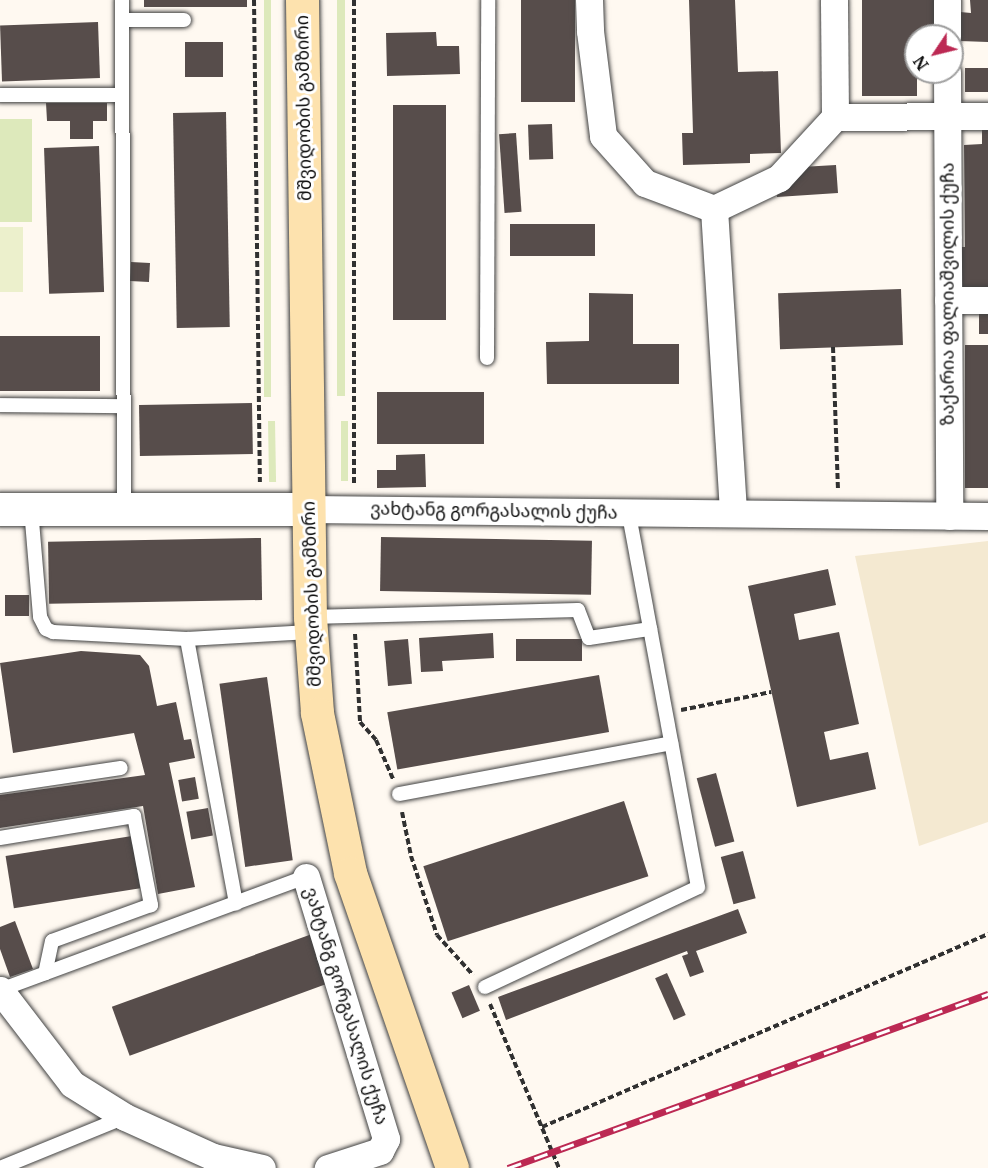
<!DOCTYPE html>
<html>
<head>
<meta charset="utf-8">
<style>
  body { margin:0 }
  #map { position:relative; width:988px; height:1168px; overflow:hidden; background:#fff9f1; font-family:Merriweather,"Noto Sans Georgian",serif }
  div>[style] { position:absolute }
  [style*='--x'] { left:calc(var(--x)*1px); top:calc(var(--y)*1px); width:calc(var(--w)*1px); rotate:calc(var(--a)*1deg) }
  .farmland>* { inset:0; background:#f4e9d1 }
  .green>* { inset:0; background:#dde9bb; transform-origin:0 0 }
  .pitch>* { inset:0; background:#ecf0cc; transform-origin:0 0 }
  .building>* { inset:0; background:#574d4b; transform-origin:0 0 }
  .path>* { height:4px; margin-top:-2px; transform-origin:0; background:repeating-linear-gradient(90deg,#313131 0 6px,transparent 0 9px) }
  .roads { filter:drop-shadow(0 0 2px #424242) drop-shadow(0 0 2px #424242) }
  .service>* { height:14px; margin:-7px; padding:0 7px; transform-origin:7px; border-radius:7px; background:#fff }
  .minor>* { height:27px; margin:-13.5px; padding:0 13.5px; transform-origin:13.5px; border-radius:13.5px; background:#fff }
  .tertiary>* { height:33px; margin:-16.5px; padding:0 16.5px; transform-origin:16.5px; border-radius:16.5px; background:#fff }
  .secondary>* { height:33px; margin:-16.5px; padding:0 16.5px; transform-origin:16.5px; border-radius:16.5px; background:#fde2ae }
  .rail>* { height:7px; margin-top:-3.5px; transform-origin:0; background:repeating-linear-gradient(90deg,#fff 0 14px,#bc2953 0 28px); box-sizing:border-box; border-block:2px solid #bc2953 }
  span { translate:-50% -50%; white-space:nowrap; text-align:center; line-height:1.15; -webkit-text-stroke:6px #fff; paint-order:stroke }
  .street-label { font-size:18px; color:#0f0f0f }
  .north { position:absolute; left:904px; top:24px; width:60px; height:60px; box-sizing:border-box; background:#fff; border:2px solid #9f9f9f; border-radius:50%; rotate:235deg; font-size:16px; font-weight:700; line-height:24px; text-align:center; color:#0f0f0f }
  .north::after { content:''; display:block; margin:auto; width:21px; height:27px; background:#bc2953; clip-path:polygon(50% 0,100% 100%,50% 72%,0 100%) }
</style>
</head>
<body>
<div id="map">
  <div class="farmland">
    <i style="clip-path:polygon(988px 541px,988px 822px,919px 846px,855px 556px)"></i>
  </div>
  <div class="green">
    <i style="left:264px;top:0;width:7px;height:397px"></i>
    <i style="left:337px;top:0;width:8px;height:396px"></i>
    <i style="left:0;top:119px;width:32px;height:103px"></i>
    <i style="left:275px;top:421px;width:61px;height:7px;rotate:89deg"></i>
    <i style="left:341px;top:421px;width:7px;height:60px"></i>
  </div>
  <div class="pitch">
    <i style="left:0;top:227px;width:23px;height:65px"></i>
  </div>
  <div class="building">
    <i style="left:144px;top:0;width:103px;height:7px"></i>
    <i style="left:521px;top:0;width:54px;height:102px"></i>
    <i style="clip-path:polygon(689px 0,735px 0,738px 72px,778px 71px,781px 153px,750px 154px,750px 163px,683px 165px,682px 133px,693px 133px)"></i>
    <i style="clip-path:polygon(862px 0,939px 0,939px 30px,927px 30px,927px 36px,916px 36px,916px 72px,938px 72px,938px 79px,917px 79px,917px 96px,862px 96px)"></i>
    <i style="clip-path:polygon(970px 0,988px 0,988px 42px,960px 41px,960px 12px,971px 13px)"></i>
    <i style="left:98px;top:22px;width:56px;height:98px;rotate:88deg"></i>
    <i style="clip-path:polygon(436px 32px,437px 46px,459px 46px,460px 74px,387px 76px,386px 33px)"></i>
    <i style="left:185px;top:42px;width:38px;height:35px"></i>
    <i style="left:965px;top:68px;width:23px;height:24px"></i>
    <i style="clip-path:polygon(46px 103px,107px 103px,107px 121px,93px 121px,93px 139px,70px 139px,70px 121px,47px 121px)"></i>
    <i style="left:393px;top:105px;width:53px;height:215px"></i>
    <i style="left:226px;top:112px;width:215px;height:53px;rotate:89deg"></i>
    <i style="left:552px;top:124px;width:35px;height:24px;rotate:88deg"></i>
    <i style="clip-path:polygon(982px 126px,988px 126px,988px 287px,956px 287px,955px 247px,965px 247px,964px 145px,982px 144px)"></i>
    <i style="left:516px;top:133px;width:79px;height:17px;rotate:86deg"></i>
    <i style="left:99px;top:146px;width:146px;height:55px;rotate:88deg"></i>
    <i style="clip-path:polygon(836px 165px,838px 193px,777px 197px,776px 185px,795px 181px,801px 167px)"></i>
    <i style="left:510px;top:224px;width:85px;height:32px"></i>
    <i style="left:131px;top:262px;width:19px;height:19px;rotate:3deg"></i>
    <i style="left:901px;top:289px;width:56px;height:123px;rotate:88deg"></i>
    <i style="clip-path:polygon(589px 293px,633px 294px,633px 344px,679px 344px,679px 384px,547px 384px,546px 342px,589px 341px)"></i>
    <i style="left:979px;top:311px;width:9px;height:23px"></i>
    <i style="left:0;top:336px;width:100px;height:55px"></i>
    <i style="left:988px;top:345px;width:143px;height:23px;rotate:90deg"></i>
    <i style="left:484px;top:392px;width:52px;height:107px;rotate:90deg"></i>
    <i style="left:252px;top:403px;width:51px;height:113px;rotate:89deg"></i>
    <i style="clip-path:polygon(425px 454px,426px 487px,377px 488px,377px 470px,396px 470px,396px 455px)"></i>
    <i style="left:381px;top:537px;width:211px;height:54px;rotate:1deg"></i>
    <i style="left:261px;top:538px;width:62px;height:213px;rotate:89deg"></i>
    <i style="clip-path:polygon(828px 569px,836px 605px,794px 614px,799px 640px,839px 632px,859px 724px,824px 732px,830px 760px,868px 752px,876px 789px,797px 807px,748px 586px)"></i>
    <i style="left:5px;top:595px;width:24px;height:21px"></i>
    <i style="clip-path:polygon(493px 633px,494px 658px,442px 661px,443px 671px,421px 672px,419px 638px)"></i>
    <i style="left:408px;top:639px;width:45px;height:24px;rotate:85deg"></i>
    <i style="left:516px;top:639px;width:66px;height:22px"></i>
    <i style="clip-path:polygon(81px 651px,140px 655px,149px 666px,157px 706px,176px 702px,184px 740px,191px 739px,195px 758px,169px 763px,195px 887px,158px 894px,143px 806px,0 828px,0 795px,145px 775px,134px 733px,13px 753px,0 663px)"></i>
    <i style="left:599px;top:675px;width:58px;height:215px;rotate:80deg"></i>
    <i style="left:267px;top:677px;width:185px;height:48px;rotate:82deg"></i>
    <i style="left:716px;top:773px;width:71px;height:20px;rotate:75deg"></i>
    <i style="left:195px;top:777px;width:22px;height:17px;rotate:80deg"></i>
    <i style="left:624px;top:801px;width:79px;height:211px;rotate:72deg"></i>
    <i style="left:208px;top:808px;width:28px;height:22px;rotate:80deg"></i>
    <i style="left:132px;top:836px;width:53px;height:128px;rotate:81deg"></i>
    <i style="left:743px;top:851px;width:49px;height:23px;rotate:75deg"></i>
    <i style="clip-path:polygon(738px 909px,747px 933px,696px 951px,704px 972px,690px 977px,682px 956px,688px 954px,687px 951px,506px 1020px,498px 997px)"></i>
    <i style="clip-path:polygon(15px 921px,33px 969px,10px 977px,0 949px,0 927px)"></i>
    <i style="left:312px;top:934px;width:52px;height:213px;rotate:70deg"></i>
    <i style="left:667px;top:973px;width:46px;height:13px;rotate:66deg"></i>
    <i style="left:469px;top:985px;width:28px;height:19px;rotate:67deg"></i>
  </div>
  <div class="path">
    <i style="--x:254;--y:0;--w:482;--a:89.3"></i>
    <i style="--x:354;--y:0;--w:484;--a:90"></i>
    <i style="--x:833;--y:347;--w:143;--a:88"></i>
    <i style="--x:355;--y:634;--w:88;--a:86.7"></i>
    <i style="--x:360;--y:722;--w:24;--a:48"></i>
    <i style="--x:376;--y:740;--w:43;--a:66.4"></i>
    <i style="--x:681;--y:710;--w:92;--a:-11.3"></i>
    <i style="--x:402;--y:812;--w:45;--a:78.4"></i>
    <i style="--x:411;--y:856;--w:83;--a:71.8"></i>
    <i style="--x:437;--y:935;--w:54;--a:48"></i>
    <i style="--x:490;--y:1004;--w:178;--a:67.2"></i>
    <i style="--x:542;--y:1127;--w:486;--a:-23.4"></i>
  </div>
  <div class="roads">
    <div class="service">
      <i style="--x:122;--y:0;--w:510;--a:89.78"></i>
      <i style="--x:122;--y:20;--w:62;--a:0"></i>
      <i style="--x:0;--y:95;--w:122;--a:0"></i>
      <i style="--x:487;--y:358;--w:358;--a:-89.8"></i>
      <i style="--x:0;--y:405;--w:124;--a:0.5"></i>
      <i style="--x:31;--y:509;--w:108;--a:85.2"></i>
      <i style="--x:40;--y:617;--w:13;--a:63"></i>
      <i style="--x:46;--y:629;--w:8;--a:23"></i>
      <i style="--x:53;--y:632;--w:134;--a:3"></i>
      <i style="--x:187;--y:639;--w:123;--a:-3.3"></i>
      <i style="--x:310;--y:617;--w:268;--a:-1.5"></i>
      <i style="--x:578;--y:610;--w:30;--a:69"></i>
      <i style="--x:589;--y:638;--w:62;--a:-8.4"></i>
      <i style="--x:187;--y:639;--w:269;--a:79.5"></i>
      <i style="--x:0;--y:786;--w:122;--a:-8.5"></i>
      <i style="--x:399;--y:794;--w:277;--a:-10.6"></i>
      <i style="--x:0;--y:838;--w:136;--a:-9.3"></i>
      <i style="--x:134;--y:816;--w:91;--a:79.2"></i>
      <i style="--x:151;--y:905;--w:105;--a:160"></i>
      <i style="--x:52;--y:941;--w:33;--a:102"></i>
      <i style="--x:485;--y:987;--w:235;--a:-25.1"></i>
      <i style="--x:698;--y:887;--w:380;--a:-100.5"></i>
      <i style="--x:0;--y:990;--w:326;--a:-20.3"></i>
      <i style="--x:0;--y:1168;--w:135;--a:-22.2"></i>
    </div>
    <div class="minor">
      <i style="--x:589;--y:0;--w:31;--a:88"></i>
      <i style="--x:590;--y:31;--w:106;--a:82.9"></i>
      <i style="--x:603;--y:136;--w:63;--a:48.2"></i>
      <i style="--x:645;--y:183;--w:74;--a:20.6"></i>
      <i style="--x:947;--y:0;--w:36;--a:90"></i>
      <i style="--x:947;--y:72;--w:444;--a:89.7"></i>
      <i style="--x:835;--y:117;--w:153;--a:-0.4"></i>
      <i style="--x:714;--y:209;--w:303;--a:86.4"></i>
      <i style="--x:714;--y:209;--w:72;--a:-25.5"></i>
      <i style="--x:779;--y:178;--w:83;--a:-47.4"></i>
      <i style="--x:835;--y:117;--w:117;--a:-90.5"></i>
      <i style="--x:948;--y:300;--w:40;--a:0"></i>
      <i style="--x:309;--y:509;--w:679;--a:0.59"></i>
      <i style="--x:306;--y:877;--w:274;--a:73"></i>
      <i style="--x:386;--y:1139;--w:13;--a:117"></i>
      <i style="--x:380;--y:1151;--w:55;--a:161.9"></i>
      <i style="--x:0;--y:990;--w:118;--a:52.5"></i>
      <i style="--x:72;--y:1084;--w:62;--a:31.9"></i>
      <i style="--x:125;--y:1117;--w:97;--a:24.4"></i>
      <i style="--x:213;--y:1157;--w:50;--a:12.7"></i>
    </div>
    <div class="tertiary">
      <i style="--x:0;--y:509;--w:309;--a:0"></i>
    </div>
    <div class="secondary">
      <i style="--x:302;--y:0;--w:617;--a:89.26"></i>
      <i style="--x:310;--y:617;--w:96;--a:85.8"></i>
      <i style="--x:317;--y:713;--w:163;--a:78.3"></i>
      <i style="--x:350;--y:873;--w:312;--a:70.9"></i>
    </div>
  </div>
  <div class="rail">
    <i style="--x:508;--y:1168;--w:511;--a:-19.93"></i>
  </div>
  <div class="street-label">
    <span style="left:304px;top:108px;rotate:-91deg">მშვიდობის გამზირი</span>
    <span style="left:948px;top:294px;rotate:-90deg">ზაქარია ფალიაშვილის ქუჩა</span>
    <span style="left:494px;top:511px;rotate:1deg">ვახტანგ გორგასალის ქუჩა</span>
    <span style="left:312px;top:594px;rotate:-92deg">მშვიდობის გამზირი</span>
    <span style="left:346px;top:1006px;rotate:73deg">ვახტანგ გორგასალის ქუჩა</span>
  </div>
  <div class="north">N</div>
</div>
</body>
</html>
